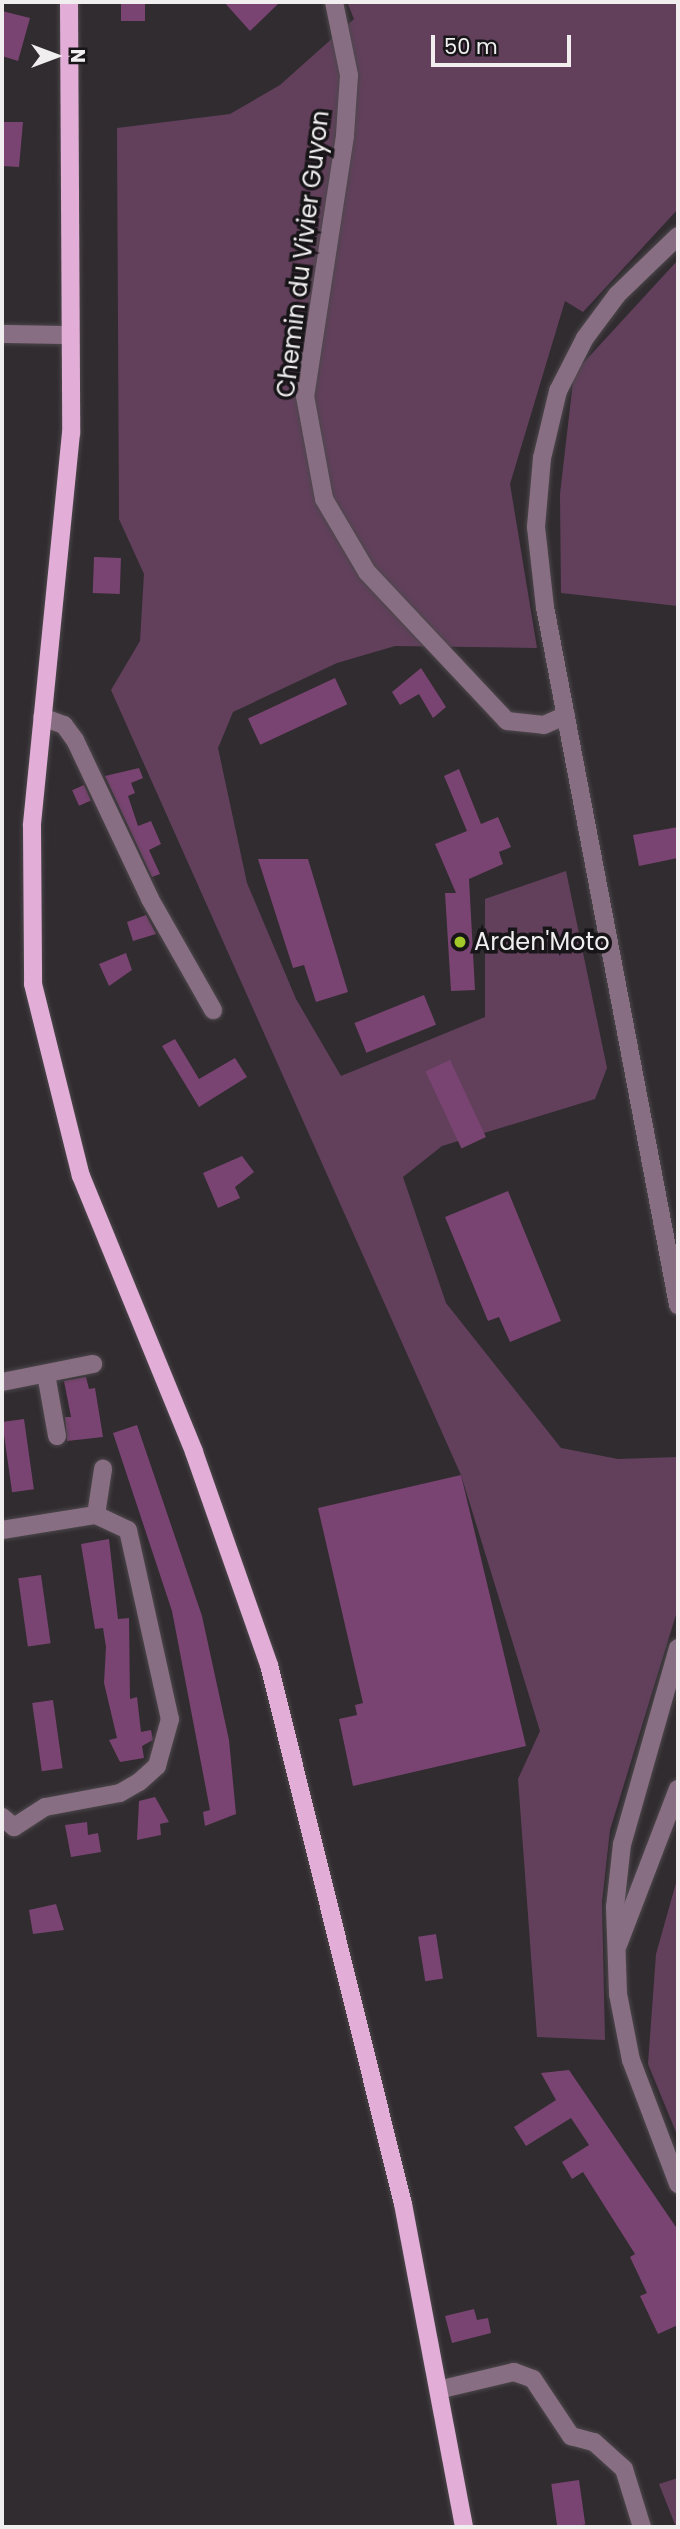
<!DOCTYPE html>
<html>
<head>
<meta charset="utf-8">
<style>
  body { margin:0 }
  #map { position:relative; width:680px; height:2529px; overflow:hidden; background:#312c30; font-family:Poppins,sans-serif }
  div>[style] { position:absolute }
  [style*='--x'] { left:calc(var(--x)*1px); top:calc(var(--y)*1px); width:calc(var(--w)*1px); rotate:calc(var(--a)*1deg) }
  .green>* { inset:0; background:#62405c }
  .building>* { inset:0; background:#794471; transform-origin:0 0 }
  .roads { filter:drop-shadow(0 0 2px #4c474b) drop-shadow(0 0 2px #4c474b) }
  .minor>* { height:18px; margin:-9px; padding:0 9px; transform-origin:9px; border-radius:9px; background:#886e82 }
  .major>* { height:18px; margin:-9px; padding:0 9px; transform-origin:9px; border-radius:9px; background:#e2aed8 }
  .dots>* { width:19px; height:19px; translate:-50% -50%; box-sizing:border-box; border:4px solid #171517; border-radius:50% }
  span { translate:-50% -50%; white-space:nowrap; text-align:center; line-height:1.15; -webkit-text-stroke:7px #171517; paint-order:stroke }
  .street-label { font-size:24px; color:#f1eef0 }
  .poi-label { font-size:24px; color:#f1eef0 }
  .left { translate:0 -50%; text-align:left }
  .frame { position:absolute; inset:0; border:4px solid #f1eef0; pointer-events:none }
  .north { position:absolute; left:21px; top:21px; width:70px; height:70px; -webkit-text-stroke:5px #171517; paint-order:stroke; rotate:90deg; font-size:19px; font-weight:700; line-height:28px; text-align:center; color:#f1eef0 }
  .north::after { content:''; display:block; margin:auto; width:24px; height:32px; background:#f1eef0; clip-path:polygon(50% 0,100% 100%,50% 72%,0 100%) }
  .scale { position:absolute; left:431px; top:35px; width:140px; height:32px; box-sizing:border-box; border:4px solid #f1eef0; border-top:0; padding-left:9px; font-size:21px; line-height:24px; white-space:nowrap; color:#f1eef0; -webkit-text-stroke:5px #171517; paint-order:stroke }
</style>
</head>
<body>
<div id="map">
  <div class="green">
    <i style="clip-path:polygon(347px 2px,678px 2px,678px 209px,583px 312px,565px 301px,510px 484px,537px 648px,395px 646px,337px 663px,233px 712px,218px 748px,247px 883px,296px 999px,341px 1076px,485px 1017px,485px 899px,566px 871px,607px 1068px,595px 1099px,442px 1146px,403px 1177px,446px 1303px,561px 1448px,618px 1459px,678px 1457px,678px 1608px,610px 1830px,602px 1902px,605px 2040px,537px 2037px,518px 1779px,540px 1731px,461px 1475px,111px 690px,140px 641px,144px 574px,119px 519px,117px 128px,230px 114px,280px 85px,354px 19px)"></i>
    <i style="clip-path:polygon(678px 260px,678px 606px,561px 593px,560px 494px,574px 373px)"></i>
    <i style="clip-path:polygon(678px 1876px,678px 2137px,648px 2064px,656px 1954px)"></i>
    <i style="clip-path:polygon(678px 2478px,678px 2527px,676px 2527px,659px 2484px)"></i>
  </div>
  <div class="building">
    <i style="left:121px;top:2px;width:24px;height:19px"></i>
    <i style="clip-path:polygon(224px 2px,280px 2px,250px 31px)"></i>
    <i style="clip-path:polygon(2px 11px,30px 18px,18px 61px,2px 56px)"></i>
    <i style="clip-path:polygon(2px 122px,23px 122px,19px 167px,2px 166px)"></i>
    <i style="left:94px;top:557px;width:27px;height:36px;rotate:2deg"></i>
    <i style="clip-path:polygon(421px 668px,446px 707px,433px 718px,419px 694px,400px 705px,392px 692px)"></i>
    <i style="left:335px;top:678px;width:29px;height:96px;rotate:65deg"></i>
    <i style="clip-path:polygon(139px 768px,143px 778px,131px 783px,135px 793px,128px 796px,138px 826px,151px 821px,161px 844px,149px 850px,160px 874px,152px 877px,105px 776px)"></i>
    <i style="clip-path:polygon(459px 769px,481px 824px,498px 817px,511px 847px,499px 852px,503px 864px,469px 879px,475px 990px,451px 991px,445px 893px,456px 893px,435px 844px,467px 831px,444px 776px)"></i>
    <i style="left:84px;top:785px;width:17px;height:13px;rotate:66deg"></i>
    <i style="clip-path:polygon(678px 827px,678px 858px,639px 866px,633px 835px)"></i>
    <i style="clip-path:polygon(258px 859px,308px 859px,348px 992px,316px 1002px,304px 965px,293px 968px)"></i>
    <i style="clip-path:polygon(146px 915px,156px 934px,133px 941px,127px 922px)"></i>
    <i style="clip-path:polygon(126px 953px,132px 970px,109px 986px,99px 964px)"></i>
    <i style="left:424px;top:995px;width:32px;height:75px;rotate:68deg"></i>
    <i style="clip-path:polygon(175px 1039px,199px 1079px,235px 1058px,247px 1077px,199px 1107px,162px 1046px)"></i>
    <i style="left:450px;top:1060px;width:85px;height:27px;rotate:65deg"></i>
    <i style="clip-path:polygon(242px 1156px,254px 1172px,235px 1187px,240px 1198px,218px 1208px,203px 1173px)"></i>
    <i style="clip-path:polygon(508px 1191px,561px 1321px,510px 1342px,499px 1317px,488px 1321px,445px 1217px)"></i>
    <i style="clip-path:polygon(86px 1377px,89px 1389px,95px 1388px,103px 1437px,67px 1441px,65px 1417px,71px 1417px,64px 1381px)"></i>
    <i style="left:24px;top:1419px;width:71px;height:22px;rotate:82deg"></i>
    <i style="clip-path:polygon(137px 1425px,202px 1616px,229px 1740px,236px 1814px,205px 1826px,203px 1812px,210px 1810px,172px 1611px,113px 1433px)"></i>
    <i style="clip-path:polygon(461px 1475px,526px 1746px,353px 1786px,339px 1719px,357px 1715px,355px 1705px,363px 1703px,318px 1508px)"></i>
    <i style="clip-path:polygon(109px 1539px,118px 1619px,129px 1618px,130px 1699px,137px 1697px,141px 1732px,151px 1730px,153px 1740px,142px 1746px,144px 1758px,120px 1762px,109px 1740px,117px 1738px,104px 1683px,106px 1647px,103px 1628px,95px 1629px,81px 1544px)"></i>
    <i style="left:41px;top:1575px;width:69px;height:23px;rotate:82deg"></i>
    <i style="left:53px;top:1700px;width:69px;height:21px;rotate:82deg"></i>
    <i style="clip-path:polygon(155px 1797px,169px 1822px,160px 1824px,161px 1835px,137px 1840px,139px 1801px)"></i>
    <i style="clip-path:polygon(87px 1822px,88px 1835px,98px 1833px,101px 1852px,71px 1857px,65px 1825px)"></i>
    <i style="clip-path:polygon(56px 1904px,64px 1930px,33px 1934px,29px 1910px)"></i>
    <i style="left:436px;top:1934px;width:45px;height:18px;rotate:81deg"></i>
    <i style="clip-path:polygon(569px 2070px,678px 2230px,678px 2325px,658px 2334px,640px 2296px,647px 2293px,630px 2257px,635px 2254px,583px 2172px,572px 2179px,562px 2162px,589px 2145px,571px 2118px,526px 2146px,514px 2127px,556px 2100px,541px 2073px)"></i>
    <i style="clip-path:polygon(474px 2309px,477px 2320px,488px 2318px,491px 2333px,452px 2343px,445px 2316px)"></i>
    <i style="left:579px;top:2480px;width:45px;height:28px;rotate:82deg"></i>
  </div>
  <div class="roads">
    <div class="minor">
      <i style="--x:334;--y:2;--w:75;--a:78.4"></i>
      <i style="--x:349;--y:75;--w:61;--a:93.8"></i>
      <i style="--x:345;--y:136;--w:263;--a:98.7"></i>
      <i style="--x:305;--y:396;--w:105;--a:79.5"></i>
      <i style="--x:324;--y:499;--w:85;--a:59.5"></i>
      <i style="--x:367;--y:572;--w:204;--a:46.8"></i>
      <i style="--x:507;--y:721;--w:37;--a:6"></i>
      <i style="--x:544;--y:725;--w:24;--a:-24"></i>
      <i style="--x:678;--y:236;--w:85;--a:136"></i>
      <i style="--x:617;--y:295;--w:54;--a:126.7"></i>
      <i style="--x:585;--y:338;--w:59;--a:117"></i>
      <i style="--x:558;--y:391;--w:69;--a:103.4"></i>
      <i style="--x:542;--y:458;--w:69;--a:95"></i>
      <i style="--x:536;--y:527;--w:81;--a:83.6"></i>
      <i style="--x:545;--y:607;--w:711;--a:79.21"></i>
      <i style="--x:2;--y:334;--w:67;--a:0.9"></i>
      <i style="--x:42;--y:717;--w:23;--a:20"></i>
      <i style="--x:64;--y:725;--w:19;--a:54"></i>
      <i style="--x:75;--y:740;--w:176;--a:64.7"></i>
      <i style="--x:150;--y:899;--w:128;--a:60.4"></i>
      <i style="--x:46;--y:1374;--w:63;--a:79.9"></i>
      <i style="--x:2;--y:1382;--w:93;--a:-11.2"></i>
      <i style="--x:96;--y:1515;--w:47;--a:-81.3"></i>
      <i style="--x:2;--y:1530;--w:95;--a:-9.1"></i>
      <i style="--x:96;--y:1515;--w:35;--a:25"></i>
      <i style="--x:128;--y:1530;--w:194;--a:77.5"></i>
      <i style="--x:170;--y:1719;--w:49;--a:105.5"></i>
      <i style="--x:157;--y:1766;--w:24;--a:138"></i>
      <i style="--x:139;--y:1782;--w:22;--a:150"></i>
      <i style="--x:120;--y:1793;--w:76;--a:169.4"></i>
      <i style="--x:45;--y:1807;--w:37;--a:147"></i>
      <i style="--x:14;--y:1827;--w:16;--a:-140"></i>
      <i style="--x:678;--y:1648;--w:204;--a:105.9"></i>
      <i style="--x:622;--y:1844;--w:63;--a:96.3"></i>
      <i style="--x:615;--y:1907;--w:87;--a:88"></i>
      <i style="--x:618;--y:1994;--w:67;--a:78.9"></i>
      <i style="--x:631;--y:2060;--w:133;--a:69.2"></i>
      <i style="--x:618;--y:1945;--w:167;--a:-69"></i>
      <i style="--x:442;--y:2389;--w:74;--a:-13.3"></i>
      <i style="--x:514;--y:2372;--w:20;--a:20"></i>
      <i style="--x:533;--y:2379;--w:69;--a:56.3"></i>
      <i style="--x:571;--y:2436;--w:24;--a:15"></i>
      <i style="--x:594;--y:2442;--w:40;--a:42"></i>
      <i style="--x:624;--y:2469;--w:61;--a:72.8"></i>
    </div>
    <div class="major">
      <i style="--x:69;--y:2;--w:431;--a:89.7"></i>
      <i style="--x:71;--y:433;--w:395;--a:95.7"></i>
      <i style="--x:32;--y:826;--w:158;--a:89.6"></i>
      <i style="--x:33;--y:984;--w:198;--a:76"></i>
      <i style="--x:81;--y:1176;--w:298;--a:67.7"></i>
      <i style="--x:194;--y:1452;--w:226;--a:70.6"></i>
      <i style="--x:269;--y:1665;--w:555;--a:76.04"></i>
      <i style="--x:403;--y:2204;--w:329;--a:79.3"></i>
    </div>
  </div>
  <div class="dots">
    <i style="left:460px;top:942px;background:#a2c929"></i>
  </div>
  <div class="street-label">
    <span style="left:303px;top:254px;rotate:-83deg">Chemin du Vivier Guyon</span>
  </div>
  <div class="poi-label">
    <span class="left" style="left:474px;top:942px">Arden'Moto</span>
  </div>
  <div class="frame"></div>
  <div class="north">N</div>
  <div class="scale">50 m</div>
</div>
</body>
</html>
